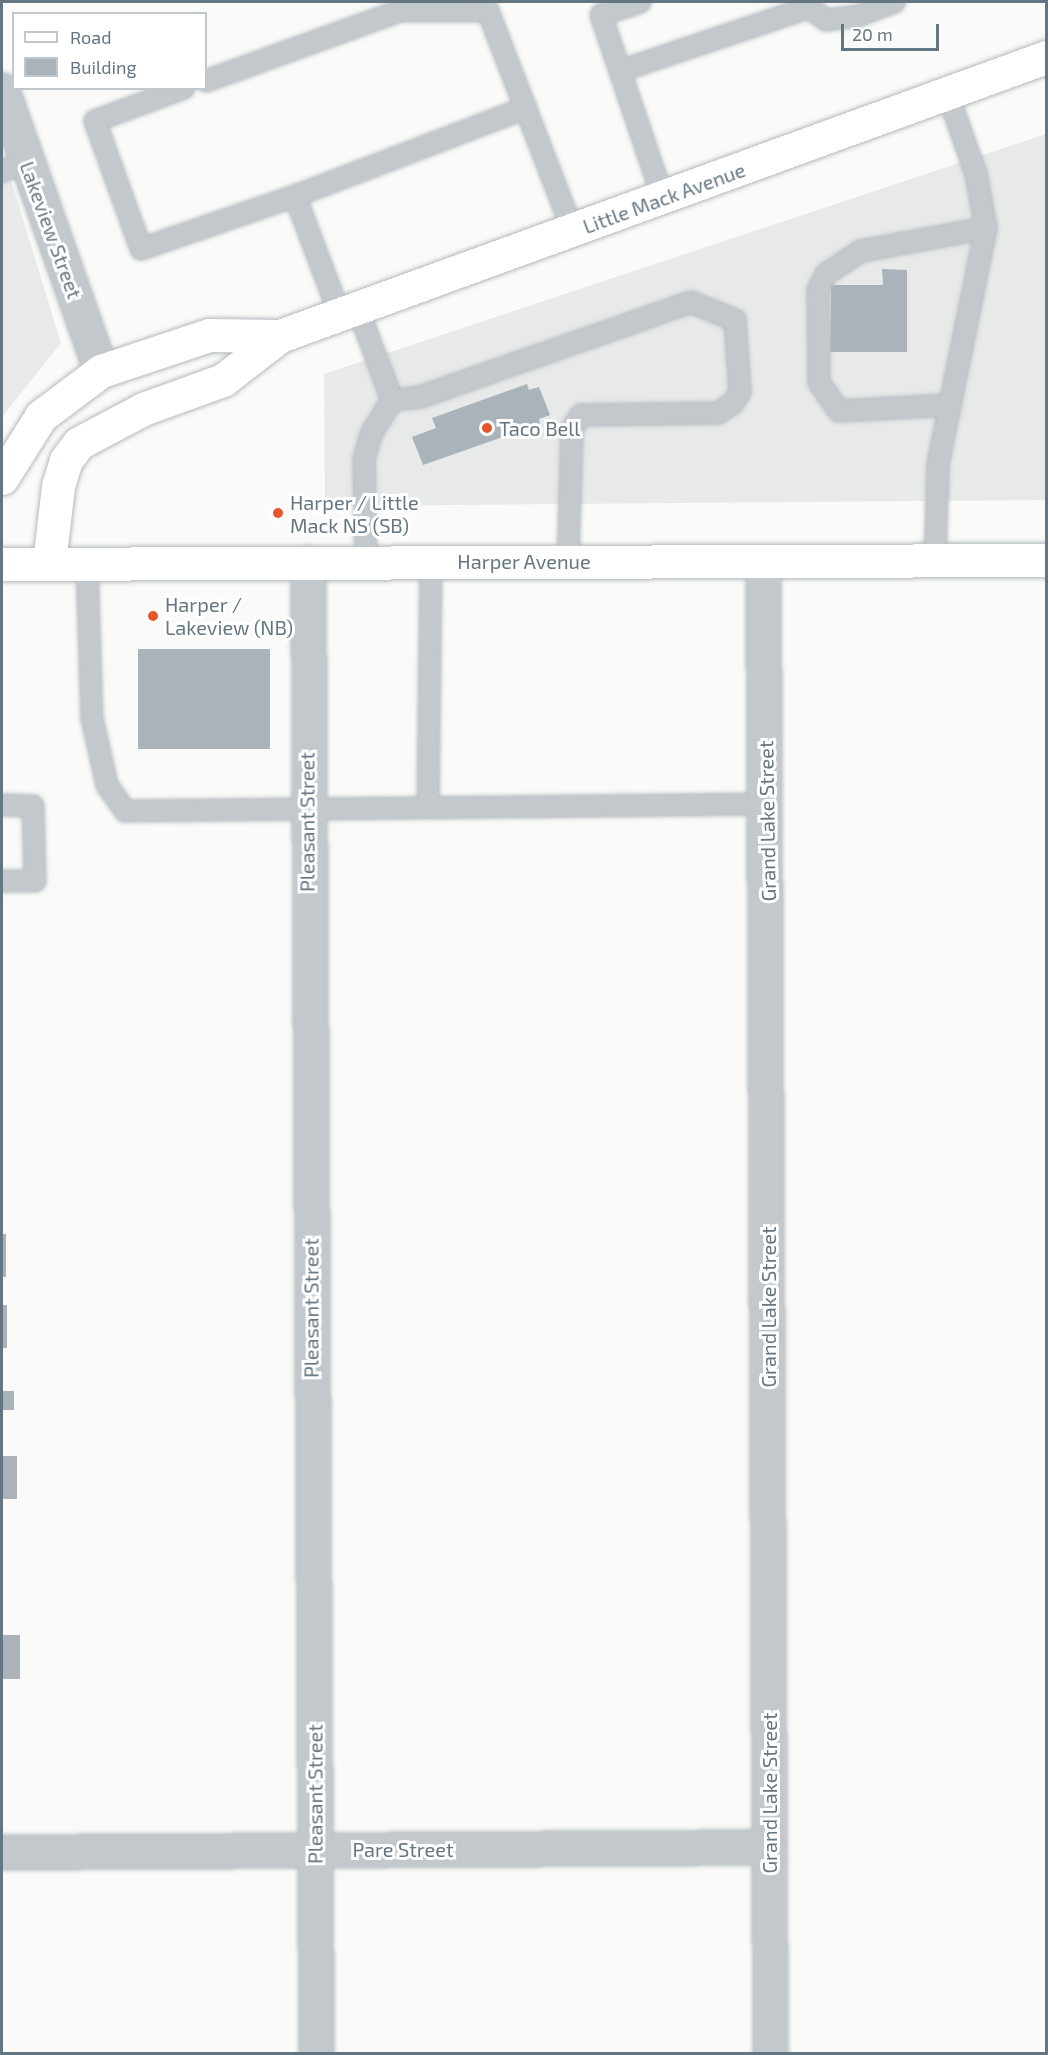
<!DOCTYPE html>
<html>
<head>
<meta charset="utf-8">
<style>
  body { margin:0 }
  #map { position:relative; width:1048px; height:2055px; overflow:hidden; background:#fafaf8; font-family:"Exo 2",sans-serif }
  div>[style] { position:absolute }
  [style*='--x'] { left:calc(var(--x)*1px); top:calc(var(--y)*1px); width:calc(var(--w)*1px); rotate:calc(var(--a)*1deg) }
  .built>* { inset:0; background:#e8e9e9 }
  .building>* { inset:0; background:#aab3b9; transform-origin:0 0 }
  .roads { filter:drop-shadow(0 0 2px #b3babf) drop-shadow(0 0 2px #b3babf) }
  .service>* { height:20px; margin:-10px; padding:0 10px; transform-origin:10px; border-radius:10px; background:#c3c8cc }
  .minor>* { height:33px; margin:-16.5px; padding:0 16.5px; transform-origin:16.5px; border-radius:16.5px; background:#c3c8cc }
  .secondary>* { height:33px; margin:-16.5px; padding:0 16.5px; transform-origin:16.5px; border-radius:16.5px; background:#fff }
  .dots>* { width:16px; height:16px; translate:-50% -50%; box-sizing:border-box; border:3px solid #fff; border-radius:50% }
  span { translate:-50% -50%; white-space:nowrap; text-align:center; line-height:1.15; -webkit-text-stroke:6px #fff; paint-order:stroke }
  .street-label { font-size:20px; color:#657683 }
  .poi-label { font-size:20px; color:#657683 }
  .left { translate:0 -50%; text-align:left }
  .frame { position:absolute; inset:0; border:3px solid #657683; pointer-events:none }
  .legend { position:absolute; left:12px; top:12px; width:195px; height:78px; box-sizing:border-box; background:#fff; border:2px solid #c1c8cd; margin:0; padding:8px 10px; list-style:none; font-size:18px; color:#657683 }
  .legend li { display:flex; align-items:center; gap:12px; height:30px }
  .legend b { width:30px; border:2px solid #c1c8cd }
  .scale { position:absolute; left:841px; top:24px; width:98px; height:27px; box-sizing:border-box; border:3px solid #657683; border-top:0; padding-left:8px; font-size:18px; line-height:21px; white-space:nowrap; color:#657683; -webkit-text-stroke:4px #fff; paint-order:stroke }
</style>
</head>
<body>
<div id="map">
  <div class="built">
    <i style="clip-path:polygon(1046px 134px,1046px 500px,325px 506px,324px 374px)"></i>
    <i style="clip-path:polygon(2px 151px,61px 343px,2px 417px)"></i>
  </div>
  <div class="building">
    <i style="clip-path:polygon(882px 269px,907px 270px,907px 352px,830px 352px,831px 285px,883px 285px)"></i>
    <i style="clip-path:polygon(527px 384px,529px 390px,539px 387px,550px 415px,539px 419px,540px 424px,423px 465px,412px 437px,436px 428px,432px 418px)"></i>
    <i style="left:270px;top:649px;width:100px;height:132px;rotate:90deg"></i>
    <i style="left:2px;top:1234px;width:4px;height:43px"></i>
    <i style="left:2px;top:1305px;width:5px;height:43px"></i>
    <i style="left:2px;top:1391px;width:12px;height:19px"></i>
    <i style="left:2px;top:1456px;width:15px;height:43px"></i>
    <i style="left:2px;top:1635px;width:18px;height:44px"></i>
  </div>
  <div class="roads">
    <div class="service">
      <i style="--x:640;--y:2;--w:41;--a:161.6"></i>
      <i style="--x:601;--y:15;--w:193;--a:71.3"></i>
      <i style="--x:802;--y:2;--w:30;--a:37"></i>
      <i style="--x:826;--y:20;--w:32;--a:-7"></i>
      <i style="--x:858;--y:16;--w:39;--a:-21"></i>
      <i style="--x:620;--y:71;--w:197;--a:-18.6"></i>
      <i style="--x:206;--y:81;--w:205;--a:-19.9"></i>
      <i style="--x:399;--y:11;--w:89;--a:0"></i>
      <i style="--x:488;--y:11;--w:236;--a:68.9"></i>
      <i style="--x:184;--y:88;--w:95;--a:159.7"></i>
      <i style="--x:95;--y:121;--w:136;--a:70.2"></i>
      <i style="--x:141;--y:249;--w:163;--a:-19"></i>
      <i style="--x:295;--y:196;--w:127;--a:69.3"></i>
      <i style="--x:2;--y:171;--w:27;--a:-20"></i>
      <i style="--x:295;--y:196;--w:247;--a:-20.9"></i>
      <i style="--x:358;--y:309;--w:97;--a:69.5"></i>
      <i style="--x:392;--y:400;--w:28;--a:-6"></i>
      <i style="--x:420;--y:397;--w:287;--a:-19.3"></i>
      <i style="--x:691;--y:302;--w:48;--a:22.2"></i>
      <i style="--x:735;--y:320;--w:72;--a:86"></i>
      <i style="--x:740;--y:392;--w:13;--a:122"></i>
      <i style="--x:733;--y:403;--w:18;--a:146"></i>
      <i style="--x:718;--y:413;--w:137;--a:179.2"></i>
      <i style="--x:581;--y:415;--w:17;--a:123"></i>
      <i style="--x:572;--y:429;--w:131;--a:91.7"></i>
      <i style="--x:949;--y:405;--w:110;--a:176.9"></i>
      <i style="--x:839;--y:411;--w:35;--a:-125"></i>
      <i style="--x:819;--y:382;--w:92;--a:-90.6"></i>
      <i style="--x:818;--y:290;--w:18;--a:-63"></i>
      <i style="--x:826;--y:274;--w:42;--a:-33.3"></i>
      <i style="--x:861;--y:251;--w:127;--a:-10.4"></i>
      <i style="--x:366;--y:562;--w:103;--a:-91.1"></i>
      <i style="--x:364;--y:459;--w:26;--a:-74"></i>
      <i style="--x:371;--y:434;--w:40;--a:-58"></i>
      <i style="--x:935;--y:562;--w:98;--a:-88.2"></i>
      <i style="--x:938;--y:464;--w:241;--a:-78.5"></i>
      <i style="--x:986;--y:228;--w:55;--a:-100.5"></i>
      <i style="--x:976;--y:174;--w:84;--a:-109.5"></i>
      <i style="--x:87;--y:563;--w:155;--a:88.2"></i>
      <i style="--x:92;--y:718;--w:69;--a:77.4"></i>
      <i style="--x:107;--y:785;--w:32;--a:55"></i>
      <i style="--x:125;--y:811;--w:642;--a:-0.62"></i>
      <i style="--x:2;--y:805;--w:31;--a:2"></i>
      <i style="--x:33;--y:806;--w:75;--a:88.5"></i>
      <i style="--x:35;--y:881;--w:33;--a:180"></i>
      <i style="--x:428;--y:806;--w:245;--a:-89.3"></i>
    </div>
    <div class="minor">
      <i style="--x:2;--y:90;--w:298;--a:70.6"></i>
      <i style="--x:763;--y:561;--w:1493;--a:89.73"></i>
      <i style="--x:308;--y:562;--w:1492;--a:89.69"></i>
      <i style="--x:2;--y:1852;--w:767;--a:-0.37"></i>
    </div>
    <div class="secondary">
      <i style="--x:2;--y:478;--w:73;--a:-57.8"></i>
      <i style="--x:41;--y:416;--w:75;--a:-36.9"></i>
      <i style="--x:101;--y:371;--w:114;--a:-18.4"></i>
      <i style="--x:209;--y:335;--w:71;--a:0.8"></i>
      <i style="--x:49;--y:563;--w:78;--a:-83.3"></i>
      <i style="--x:58;--y:486;--w:27;--a:-73"></i>
      <i style="--x:66;--y:460;--w:21;--a:-53"></i>
      <i style="--x:79;--y:443;--w:72;--a:-28"></i>
      <i style="--x:143;--y:409;--w:85;--a:-19.9"></i>
      <i style="--x:223;--y:380;--w:72;--a:-37.7"></i>
      <i style="--x:280;--y:336;--w:815;--a:-20.01"></i>
      <i style="--x:2;--y:564;--w:1044;--a:-0.22"></i>
    </div>
  </div>
  <div class="dots">
    <i style="left:487px;top:428px;background:#e4572e"></i>
    <i style="left:278px;top:513px;background:#e4572e"></i>
    <i style="left:153px;top:616px;background:#e4572e"></i>
  </div>
  <div class="street-label">
    <span style="left:664px;top:198px;rotate:-20deg">Little Mack Avenue</span>
    <span style="left:51px;top:230px;rotate:70deg">Lakeview Street</span>
    <span style="left:524px;top:561px">Harper Avenue</span>
    <span style="left:767px;top:821px;rotate:-91deg">Grand Lake Street</span>
    <span style="left:307px;top:822px;rotate:-90deg">Pleasant Street</span>
    <span style="left:768px;top:1307px;rotate:-90deg">Grand Lake Street</span>
    <span style="left:311px;top:1308px;rotate:-90deg">Pleasant Street</span>
    <span style="left:769px;top:1793px;rotate:-90deg">Grand Lake Street</span>
    <span style="left:315px;top:1794px;rotate:-90deg">Pleasant Street</span>
    <span style="left:403px;top:1849px">Pare Street</span>
  </div>
  <div class="poi-label">
    <span class="left" style="left:499px;top:428px">Taco Bell</span>
    <span class="left" style="left:290px;top:514px">Harper / Little<br>Mack NS (SB)</span>
    <span class="left" style="left:165px;top:616px">Harper /<br>Lakeview (NB)</span>
  </div>
  <div class="frame"></div>
  <ul class="legend">
  <li><b style="height:8px;background:#fff"></b>Road</li>
  <li><b style="height:16px;background:#aab3b9"></b>Building</li>
  </ul>
  <div class="scale">20 m</div>
</div>
</body>
</html>
